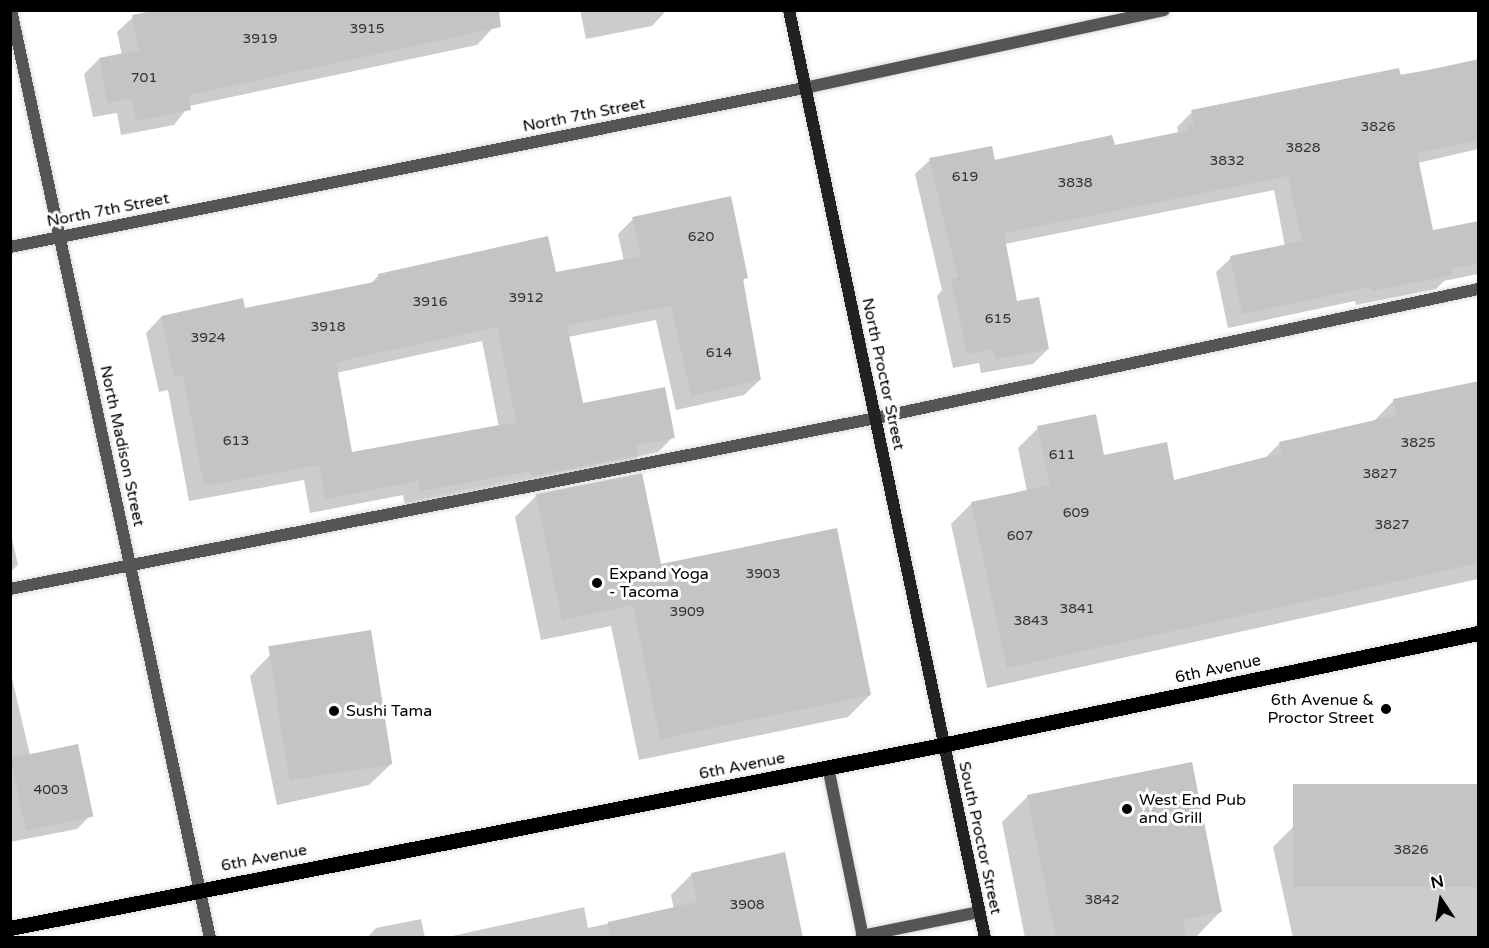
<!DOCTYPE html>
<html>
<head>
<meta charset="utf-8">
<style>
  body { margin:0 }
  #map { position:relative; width:1489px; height:948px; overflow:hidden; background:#fff; font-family:"Varela Round",sans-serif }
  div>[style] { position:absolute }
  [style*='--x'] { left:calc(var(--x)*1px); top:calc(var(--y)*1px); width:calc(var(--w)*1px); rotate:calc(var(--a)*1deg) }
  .shadow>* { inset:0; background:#0003 }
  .building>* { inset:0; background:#c4c4c4; transform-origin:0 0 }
  .roads { filter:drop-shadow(0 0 2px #dbdbdb) drop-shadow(0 0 2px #dbdbdb) }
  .lane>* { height:12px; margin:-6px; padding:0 6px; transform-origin:6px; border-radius:6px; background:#555 }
  .street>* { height:12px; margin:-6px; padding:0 6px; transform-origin:6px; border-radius:6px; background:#555 }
  .secondary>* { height:12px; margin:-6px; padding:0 6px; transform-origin:6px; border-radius:6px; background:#222 }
  .primary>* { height:15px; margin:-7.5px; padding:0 7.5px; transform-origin:7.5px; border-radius:7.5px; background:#000 }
  .dots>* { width:16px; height:16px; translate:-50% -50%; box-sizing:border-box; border:3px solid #fff; border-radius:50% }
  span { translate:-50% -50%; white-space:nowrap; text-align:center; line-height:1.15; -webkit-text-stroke:6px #fff; paint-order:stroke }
  .number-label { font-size:14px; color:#313131 }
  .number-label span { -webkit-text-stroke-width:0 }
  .street-label { font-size:16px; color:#000 }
  .poi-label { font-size:16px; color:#000 }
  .left { translate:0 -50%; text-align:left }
  .right { translate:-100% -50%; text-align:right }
  .frame { position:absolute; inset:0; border:12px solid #000; pointer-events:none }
  .north { position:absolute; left:1411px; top:870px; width:60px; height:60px; -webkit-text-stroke:4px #fff; paint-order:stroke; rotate:348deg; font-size:16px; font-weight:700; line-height:24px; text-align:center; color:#000 }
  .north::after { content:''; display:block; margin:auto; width:21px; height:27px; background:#000; clip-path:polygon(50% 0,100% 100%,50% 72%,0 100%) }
</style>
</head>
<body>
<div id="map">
  <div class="shadow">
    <i style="clip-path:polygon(489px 10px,492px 29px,477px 45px,189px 106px,174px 125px,121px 135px,117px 113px,93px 117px,84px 74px,99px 59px,122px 55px,117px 32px,133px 17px)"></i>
    <i style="clip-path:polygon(580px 10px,667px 10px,652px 26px,586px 39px)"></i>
    <i style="clip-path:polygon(1478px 61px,1478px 149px,1418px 163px,1432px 232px,1478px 223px,1478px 274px,1444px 281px,1436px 289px,1356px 305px,1355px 301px,1228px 328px,1216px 272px,1231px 258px,1285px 246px,1274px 190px,1005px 244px,1016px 303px,1048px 349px,1033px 364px,981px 373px,979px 363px,953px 368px,937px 296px,942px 290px,915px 174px,930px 160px,994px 162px,1113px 147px,1178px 133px,1177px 127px,1192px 112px)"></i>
    <i style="clip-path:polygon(evenodd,633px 219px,746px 277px,742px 282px,760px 380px,744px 395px,676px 410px,656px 320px,568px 337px,582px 405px,673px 437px,658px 452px,637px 457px,622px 471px,405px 505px,403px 495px,310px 513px,304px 480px,189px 501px,168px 390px,159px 392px,146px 333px,161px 317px,244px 310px,370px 284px,379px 275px,555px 274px,624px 261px,618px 234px,633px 219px,482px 341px,499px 427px,350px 454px,336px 373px,482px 341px)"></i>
    <i style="clip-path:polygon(1394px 400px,1478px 404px,1478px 579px,987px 688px,951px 524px,971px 504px,1027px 491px,1018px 448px,1038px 428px,1173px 482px,1265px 458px,1280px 443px,1374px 421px)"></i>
    <i style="clip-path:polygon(537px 495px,660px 566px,870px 695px,848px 717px,639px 760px,611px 626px,541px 640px,515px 517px)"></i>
    <i style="clip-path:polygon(10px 530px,18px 565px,10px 572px)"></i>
    <i style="clip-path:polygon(271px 654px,391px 764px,369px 785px,277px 805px,250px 676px)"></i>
    <i style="clip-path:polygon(10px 670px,30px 755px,91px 815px,77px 829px,10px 842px)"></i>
    <i style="clip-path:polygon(1478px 785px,1478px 938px,1293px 938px,1273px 847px,1297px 823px)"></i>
    <i style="clip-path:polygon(1028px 796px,1221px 911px,1195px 938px,1025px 938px,1002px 822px)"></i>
    <i style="clip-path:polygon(692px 874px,802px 938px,443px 938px,584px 907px,588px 928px,674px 909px,671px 895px)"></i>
    <i style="clip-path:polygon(421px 919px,425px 938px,367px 938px,376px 928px)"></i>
  </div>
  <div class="building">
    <i style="clip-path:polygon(157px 10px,499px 10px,501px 27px,189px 95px,191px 110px,136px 121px,132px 98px,108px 103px,99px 58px,139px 50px,132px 15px)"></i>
    <i style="clip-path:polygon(1479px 59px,1479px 140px,1417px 153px,1433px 230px,1479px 221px,1479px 263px,1451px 269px,1452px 275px,1371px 291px,1370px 287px,1242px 314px,1230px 256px,1302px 241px,1288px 176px,1004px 233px,1017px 301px,1039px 297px,1049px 349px,996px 359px,993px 349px,967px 354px,951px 279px,958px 278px,929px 158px,992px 146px,995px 160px,1112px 135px,1115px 145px,1189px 130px,1188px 125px,1194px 124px,1191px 110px,1399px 68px,1401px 76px)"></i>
    <i style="clip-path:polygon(evenodd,731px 196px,748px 278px,743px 279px,761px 380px,691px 396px,671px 306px,567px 325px,583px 403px,665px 387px,675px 438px,636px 445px,639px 456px,533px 477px,531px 471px,420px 491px,418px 481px,325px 499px,319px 465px,204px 486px,183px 375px,174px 377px,161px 316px,243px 298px,245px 308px,379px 281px,378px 274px,548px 236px,556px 272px,641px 256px,632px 217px,731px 196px,497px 327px,516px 422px,352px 452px,336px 362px,497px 327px)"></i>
    <i style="clip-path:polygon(1479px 381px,1479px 563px,1007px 668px,971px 502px,1050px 485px,1037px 426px,1096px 414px,1104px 455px,1167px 442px,1174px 480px,1282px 453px,1279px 442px,1397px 415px,1393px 399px)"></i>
    <i style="clip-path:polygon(642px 473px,661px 564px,837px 528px,871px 695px,660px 739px,633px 605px,562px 620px,536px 494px)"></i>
    <i style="left:371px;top:630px;width:136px;height:104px;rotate:81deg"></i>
    <i style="left:78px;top:744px;width:74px;height:69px;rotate:78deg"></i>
    <i style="clip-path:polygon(1192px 762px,1222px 912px,1183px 920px,1186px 938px,1056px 938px,1027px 795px)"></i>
    <i style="left:1479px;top:784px;width:103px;height:186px;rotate:90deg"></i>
    <i style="clip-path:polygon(785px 852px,803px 938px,609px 938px,608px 922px,697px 902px,691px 873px)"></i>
  </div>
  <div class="roads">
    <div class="lane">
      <i style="--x:10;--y:589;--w:883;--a:-11.17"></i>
      <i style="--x:876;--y:418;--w:616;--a:-12.09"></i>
      <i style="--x:828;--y:767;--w:175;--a:78.4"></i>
      <i style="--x:862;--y:936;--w:119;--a:-11.6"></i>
    </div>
    <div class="street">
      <i style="--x:11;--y:10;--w:949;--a:77.9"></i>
      <i style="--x:10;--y:247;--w:810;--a:-11.32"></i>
      <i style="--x:804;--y:88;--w:368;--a:-12.2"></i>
    </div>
    <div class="secondary">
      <i style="--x:789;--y:10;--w:948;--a:78.07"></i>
    </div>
    <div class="primary">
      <i style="--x:10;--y:928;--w:950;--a:-11.11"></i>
      <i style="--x:942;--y:745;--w:548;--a:-11.8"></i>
    </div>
  </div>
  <div class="dots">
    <i style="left:597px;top:583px;background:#000"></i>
    <i style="left:1386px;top:709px;background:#000"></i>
    <i style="left:334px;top:711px;background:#000"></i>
    <i style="left:1127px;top:809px;background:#000"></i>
  </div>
  <div class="number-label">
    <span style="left:367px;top:29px">3915</span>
    <span style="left:260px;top:39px">3919</span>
    <span style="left:144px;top:78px">701</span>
    <span style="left:1378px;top:127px">3826</span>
    <span style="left:1303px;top:148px">3828</span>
    <span style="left:1227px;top:161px">3832</span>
    <span style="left:965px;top:177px">619</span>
    <span style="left:1075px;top:183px">3838</span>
    <span style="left:701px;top:237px">620</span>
    <span style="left:526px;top:298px">3912</span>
    <span style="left:430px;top:302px">3916</span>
    <span style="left:998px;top:319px">615</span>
    <span style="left:328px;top:327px">3918</span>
    <span style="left:208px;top:338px">3924</span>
    <span style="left:719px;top:353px">614</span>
    <span style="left:236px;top:441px">613</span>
    <span style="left:1418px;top:443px">3825</span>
    <span style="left:1062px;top:455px">611</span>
    <span style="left:1380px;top:474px">3827</span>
    <span style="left:1076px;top:513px">609</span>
    <span style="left:1392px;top:525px">3827</span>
    <span style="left:1020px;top:536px">607</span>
    <span style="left:763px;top:574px">3903</span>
    <span style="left:1077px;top:609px">3841</span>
    <span style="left:687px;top:612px">3909</span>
    <span style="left:1031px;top:621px">3843</span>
    <span style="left:51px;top:790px">4003</span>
    <span style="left:1411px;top:850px">3826</span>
    <span style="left:1102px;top:900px">3842</span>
    <span style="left:747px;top:905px">3908</span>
  </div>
  <div class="street-label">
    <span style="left:584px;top:115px;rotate:-11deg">North 7th Street</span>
    <span style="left:108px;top:210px;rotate:-11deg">North 7th Street</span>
    <span style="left:883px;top:374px;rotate:78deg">North Proctor Street</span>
    <span style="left:122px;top:446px;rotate:78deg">North Madison Street</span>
    <span style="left:1218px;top:669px;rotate:-12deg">6th Avenue</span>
    <span style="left:742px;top:766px;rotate:-11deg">6th Avenue</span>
    <span style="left:980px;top:838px;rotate:78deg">South Proctor Street</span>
    <span style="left:264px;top:858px;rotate:-11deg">6th Avenue</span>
  </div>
  <div class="poi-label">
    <span class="left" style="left:609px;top:583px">Expand Yoga<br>- Tacoma</span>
    <span class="right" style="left:1374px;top:709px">6th Avenue &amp;<br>Proctor Street</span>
    <span class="left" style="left:346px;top:711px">Sushi Tama</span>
    <span class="left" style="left:1139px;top:809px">West End Pub<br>and Grill</span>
  </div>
  <div class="frame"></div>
  <div class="north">N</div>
</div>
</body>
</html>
